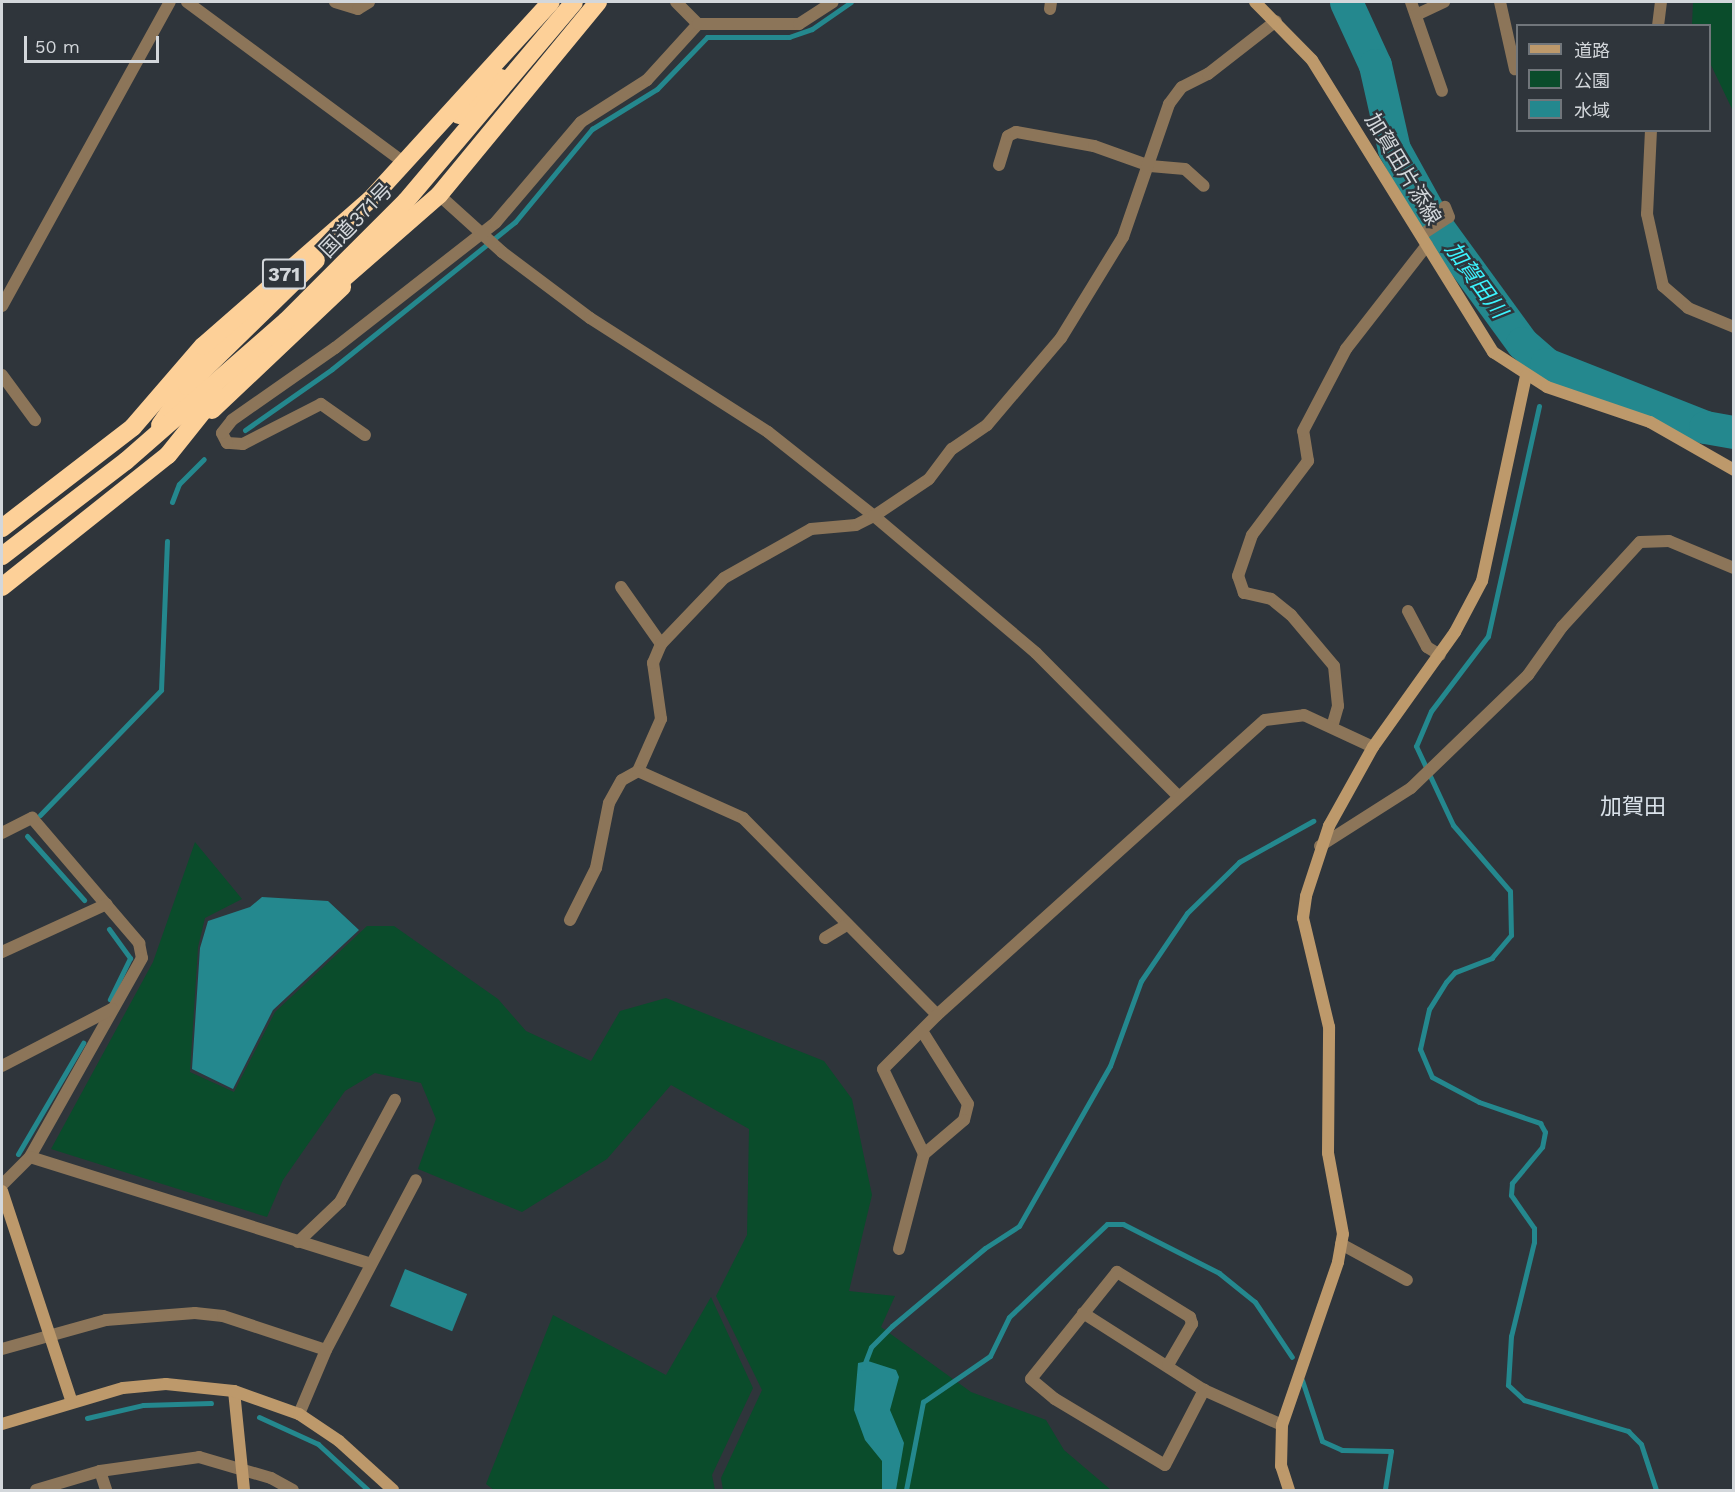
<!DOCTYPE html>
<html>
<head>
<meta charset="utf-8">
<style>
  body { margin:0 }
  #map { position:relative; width:1735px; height:1492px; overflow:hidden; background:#2f353b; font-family:"Work Sans","Noto Sans JP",sans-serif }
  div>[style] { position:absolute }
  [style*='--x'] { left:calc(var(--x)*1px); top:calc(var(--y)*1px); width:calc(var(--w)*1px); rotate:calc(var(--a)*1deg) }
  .green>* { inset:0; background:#0a4c2b }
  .water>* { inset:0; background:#24888e; transform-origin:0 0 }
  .stream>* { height:5px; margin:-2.5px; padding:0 2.5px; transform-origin:2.5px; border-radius:2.5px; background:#24888e }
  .river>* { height:33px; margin:-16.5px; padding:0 16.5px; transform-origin:16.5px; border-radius:16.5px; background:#24888e }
  .street>* { height:12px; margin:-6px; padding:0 6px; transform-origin:6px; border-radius:6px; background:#8c7559 }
  .secondary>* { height:12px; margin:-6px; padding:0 6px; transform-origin:6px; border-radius:6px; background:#bd996b }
  .highway>* { height:18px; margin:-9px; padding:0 9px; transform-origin:9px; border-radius:9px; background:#fdd098 }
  span { translate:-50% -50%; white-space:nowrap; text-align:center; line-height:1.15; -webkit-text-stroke:5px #2f353b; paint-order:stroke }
  .shield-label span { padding:2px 4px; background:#2f353b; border:2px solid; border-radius:4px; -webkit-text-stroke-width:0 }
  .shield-label { font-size:20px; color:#d3d7db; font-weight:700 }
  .street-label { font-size:21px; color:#d3d7db }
  .water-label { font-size:22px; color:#3cf4fe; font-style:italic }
  .neighbourhood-label { font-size:22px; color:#dbe3eb }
  .frame { position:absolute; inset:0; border:3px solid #d3d7db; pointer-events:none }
  .legend { position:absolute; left:1516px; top:24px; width:195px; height:108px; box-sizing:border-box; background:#2f353b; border:2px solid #71767b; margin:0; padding:8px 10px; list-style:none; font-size:18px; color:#d3d7db }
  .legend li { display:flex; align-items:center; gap:12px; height:30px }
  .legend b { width:30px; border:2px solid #71767b }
  .scale { position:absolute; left:24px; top:36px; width:135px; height:27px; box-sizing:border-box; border:3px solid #d3d7db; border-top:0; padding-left:8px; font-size:18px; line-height:21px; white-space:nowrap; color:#d3d7db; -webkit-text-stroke:4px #2f353b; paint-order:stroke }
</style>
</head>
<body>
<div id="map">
  <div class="green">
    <i style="clip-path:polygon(1693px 2px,1733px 2px,1733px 111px,1710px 63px,1710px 26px,1692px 25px)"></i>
    <i style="clip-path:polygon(195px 842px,242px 899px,205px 918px,198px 947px,190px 1072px,234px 1092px,275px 1012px,367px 926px,394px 926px,498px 999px,526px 1031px,591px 1061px,620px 1011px,666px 998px,824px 1061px,852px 1099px,872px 1195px,849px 1291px,895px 1296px,881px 1327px,971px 1392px,1046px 1420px,1064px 1450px,1111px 1490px,723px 1490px,721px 1478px,762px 1390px,716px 1296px,747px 1235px,749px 1129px,671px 1085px,607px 1159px,522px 1212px,418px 1169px,436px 1119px,421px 1083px,375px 1073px,345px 1091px,283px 1180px,267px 1217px,51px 1149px,153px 962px)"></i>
    <i style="clip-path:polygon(711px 1297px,753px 1388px,712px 1475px,715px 1490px,494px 1490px,486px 1484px,553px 1315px,666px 1375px)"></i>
  </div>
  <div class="water">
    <i style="clip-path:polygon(262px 897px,328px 901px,359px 930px,273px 1010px,233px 1089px,192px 1069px,200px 948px,208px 921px,250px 907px)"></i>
    <i style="left:405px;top:1269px;width:67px;height:40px;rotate:22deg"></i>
    <i style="clip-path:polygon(868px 1361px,896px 1370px,899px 1377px,890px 1410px,904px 1443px,896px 1490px,882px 1490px,882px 1461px,865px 1440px,854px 1410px,858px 1363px)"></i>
  </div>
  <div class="stream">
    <i style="--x:1545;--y:371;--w:7;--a:-82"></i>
    <i style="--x:1539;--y:406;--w:236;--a:102.5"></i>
    <i style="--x:1488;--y:636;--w:94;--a:127.2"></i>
    <i style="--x:1431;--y:711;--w:38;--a:113"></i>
    <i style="--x:1416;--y:746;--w:87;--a:64.9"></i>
    <i style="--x:1453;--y:825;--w:87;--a:49.2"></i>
    <i style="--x:1510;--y:891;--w:44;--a:88.7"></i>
    <i style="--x:1511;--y:935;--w:30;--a:130"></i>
    <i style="--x:1492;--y:958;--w:40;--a:159"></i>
    <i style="--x:1455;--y:972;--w:13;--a:132"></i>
    <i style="--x:1446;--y:982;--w:32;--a:122"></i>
    <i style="--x:1429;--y:1009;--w:41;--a:102.7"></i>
    <i style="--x:1420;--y:1049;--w:30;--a:67"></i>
    <i style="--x:1432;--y:1077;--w:53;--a:28"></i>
    <i style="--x:1479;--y:1102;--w:65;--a:19"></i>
    <i style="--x:1540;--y:1123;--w:10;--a:61"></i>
    <i style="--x:1545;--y:1132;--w:15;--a:101"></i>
    <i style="--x:1542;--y:1147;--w:47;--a:129.8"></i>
    <i style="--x:1512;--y:1183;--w:12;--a:95"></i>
    <i style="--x:1511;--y:1195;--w:40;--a:55.1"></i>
    <i style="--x:1534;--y:1228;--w:14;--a:90"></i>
    <i style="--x:1534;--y:1242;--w:97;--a:103.7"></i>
    <i style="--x:1511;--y:1336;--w:49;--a:93.5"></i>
    <i style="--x:1508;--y:1385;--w:22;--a:43"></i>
    <i style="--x:1524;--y:1400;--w:109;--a:16.6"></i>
    <i style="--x:1628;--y:1431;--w:18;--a:45"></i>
    <i style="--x:1641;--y:1444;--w:48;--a:71.9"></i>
    <i style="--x:245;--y:430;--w:106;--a:-35"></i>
    <i style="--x:332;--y:369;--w:235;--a:-38.8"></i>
    <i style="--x:515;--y:222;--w:121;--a:-50.4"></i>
    <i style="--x:592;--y:129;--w:76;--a:-31.6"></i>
    <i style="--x:657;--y:89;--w:72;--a:-46.1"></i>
    <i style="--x:707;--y:37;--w:82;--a:0"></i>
    <i style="--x:789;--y:37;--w:24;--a:-19"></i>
    <i style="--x:812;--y:29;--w:47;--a:-34.7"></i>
    <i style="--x:172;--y:502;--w:19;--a:-69"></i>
    <i style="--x:179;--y:484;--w:35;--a:-45"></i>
    <i style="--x:40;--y:815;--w:174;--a:-45.9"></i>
    <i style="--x:161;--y:690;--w:149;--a:-87.7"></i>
    <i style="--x:27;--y:836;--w:86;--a:48.3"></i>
    <i style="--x:109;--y:929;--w:36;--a:54"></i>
    <i style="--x:130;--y:958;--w:46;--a:116"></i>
    <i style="--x:18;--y:1154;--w:129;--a:-59.6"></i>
    <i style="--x:863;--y:1368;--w:22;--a:-69"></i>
    <i style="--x:871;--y:1347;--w:30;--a:-45"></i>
    <i style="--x:892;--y:1326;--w:121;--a:-40"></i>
    <i style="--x:985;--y:1248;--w:40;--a:-32.9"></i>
    <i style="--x:1019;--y:1226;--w:184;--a:-60.4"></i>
    <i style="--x:1110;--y:1066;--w:90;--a:-70"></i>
    <i style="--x:1141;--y:981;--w:82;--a:-55.9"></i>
    <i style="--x:1187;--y:913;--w:73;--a:-44.4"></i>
    <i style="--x:1239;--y:862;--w:85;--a:-29"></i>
    <i style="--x:1302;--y:1380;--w:64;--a:71.8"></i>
    <i style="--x:1322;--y:1441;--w:22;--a:24"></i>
    <i style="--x:1342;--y:1450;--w:49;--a:1.2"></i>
    <i style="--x:1391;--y:1451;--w:39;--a:99"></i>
    <i style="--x:259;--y:1417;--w:65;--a:24.6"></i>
    <i style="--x:318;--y:1444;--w:68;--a:42.6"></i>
    <i style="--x:87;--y:1418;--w:57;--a:-13.1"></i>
    <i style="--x:143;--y:1405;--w:68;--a:-1.7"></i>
    <i style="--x:906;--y:1490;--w:90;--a:-79.1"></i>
    <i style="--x:923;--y:1402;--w:81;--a:-34.5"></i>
    <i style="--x:990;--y:1356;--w:43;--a:-64"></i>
    <i style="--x:1009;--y:1317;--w:135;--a:-43.5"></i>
    <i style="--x:1107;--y:1224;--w:16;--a:0"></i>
    <i style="--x:1123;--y:1224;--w:108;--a:27"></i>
    <i style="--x:1219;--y:1273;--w:46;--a:38.9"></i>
    <i style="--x:1255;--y:1302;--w:66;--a:56.1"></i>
  </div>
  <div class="river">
    <i style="--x:1346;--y:2;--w:69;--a:65.3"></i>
    <i style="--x:1375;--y:65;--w:86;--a:77.3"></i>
    <i style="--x:1394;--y:149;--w:87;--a:61.1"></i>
    <i style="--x:1436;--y:225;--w:146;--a:53.9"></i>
    <i style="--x:1522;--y:343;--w:32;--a:41"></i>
    <i style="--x:1546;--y:364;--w:171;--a:21.6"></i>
    <i style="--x:1705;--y:427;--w:29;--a:10"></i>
  </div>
  <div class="street">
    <i style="--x:187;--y:2;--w:272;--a:36.5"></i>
    <i style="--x:335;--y:2;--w:24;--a:17"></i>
    <i style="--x:358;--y:9;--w:13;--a:-32"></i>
    <i style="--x:676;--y:2;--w:31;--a:45"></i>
    <i style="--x:1411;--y:2;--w:94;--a:70.8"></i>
    <i style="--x:1500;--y:2;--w:69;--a:77.4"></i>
    <i style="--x:1050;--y:9;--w:7;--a:-82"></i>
    <i style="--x:1416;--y:15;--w:31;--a:-25"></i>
    <i style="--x:1658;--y:26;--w:24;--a:-83"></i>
    <i style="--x:1651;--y:130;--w:84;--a:92.7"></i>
    <i style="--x:1647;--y:214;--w:74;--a:77.5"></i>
    <i style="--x:1663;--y:286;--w:33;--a:41"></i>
    <i style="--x:1688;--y:308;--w:50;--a:22.4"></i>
    <i style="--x:999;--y:165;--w:30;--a:-73"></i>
    <i style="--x:1008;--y:136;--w:9;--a:-27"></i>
    <i style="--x:1016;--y:132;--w:79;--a:10.2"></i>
    <i style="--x:1094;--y:146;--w:59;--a:19.7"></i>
    <i style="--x:1150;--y:166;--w:35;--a:5"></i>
    <i style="--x:1185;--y:169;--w:25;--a:42"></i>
    <i style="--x:439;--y:195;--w:85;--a:42.1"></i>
    <i style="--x:502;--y:252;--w:110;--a:36.9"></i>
    <i style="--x:590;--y:318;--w:211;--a:32.6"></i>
    <i style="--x:768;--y:432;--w:135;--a:38.4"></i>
    <i style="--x:874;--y:516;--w:212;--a:40.2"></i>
    <i style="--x:1036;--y:653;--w:202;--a:45.2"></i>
    <i style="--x:1421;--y:235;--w:33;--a:-33"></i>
    <i style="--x:1449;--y:217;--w:11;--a:-112"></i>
    <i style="--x:2;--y:306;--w:347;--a:-61.1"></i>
    <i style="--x:2;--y:375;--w:56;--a:53.7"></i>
    <i style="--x:365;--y:435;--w:54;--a:-144.8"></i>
    <i style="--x:321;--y:404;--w:88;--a:152.9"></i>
    <i style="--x:243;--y:444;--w:16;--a:-176"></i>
    <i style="--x:227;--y:443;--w:11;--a:-117"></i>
    <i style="--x:222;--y:433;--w:16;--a:-52"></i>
    <i style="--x:232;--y:420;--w:126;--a:-35"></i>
    <i style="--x:335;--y:348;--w:204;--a:-38"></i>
    <i style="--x:496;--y:222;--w:131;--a:-49.6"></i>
    <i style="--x:581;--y:122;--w:78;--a:-32.5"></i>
    <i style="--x:647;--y:80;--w:76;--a:-47.7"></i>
    <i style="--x:698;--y:24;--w:101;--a:0"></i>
    <i style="--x:799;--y:24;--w:40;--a:-32.9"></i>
    <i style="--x:621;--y:587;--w:70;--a:54.9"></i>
    <i style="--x:1408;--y:611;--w:41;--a:62.2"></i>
    <i style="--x:1427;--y:647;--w:15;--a:32"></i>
    <i style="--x:1332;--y:727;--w:22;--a:-74"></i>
    <i style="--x:1338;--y:706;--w:40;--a:-95.7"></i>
    <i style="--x:1334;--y:666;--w:67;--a:-130.1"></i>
    <i style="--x:1291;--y:615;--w:26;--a:-141"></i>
    <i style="--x:1271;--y:599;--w:28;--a:-167"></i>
    <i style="--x:1244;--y:593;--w:18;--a:-109"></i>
    <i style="--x:1238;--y:576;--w:43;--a:-71.1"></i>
    <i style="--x:1252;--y:535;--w:93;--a:-52.9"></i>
    <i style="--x:1308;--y:461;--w:30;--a:-99"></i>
    <i style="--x:1303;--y:431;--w:93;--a:-62.3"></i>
    <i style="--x:1346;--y:349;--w:132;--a:-52.1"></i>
    <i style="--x:638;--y:771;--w:57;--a:-66.1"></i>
    <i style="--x:661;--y:719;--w:57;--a:-98.1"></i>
    <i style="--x:653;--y:663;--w:21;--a:-67"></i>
    <i style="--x:661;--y:644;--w:91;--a:-46.3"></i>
    <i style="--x:724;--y:578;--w:100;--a:-29.4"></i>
    <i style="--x:811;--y:529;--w:45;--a:-5.1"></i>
    <i style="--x:856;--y:525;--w:20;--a:-27"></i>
    <i style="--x:874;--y:516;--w:66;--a:-33.9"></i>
    <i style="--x:929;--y:479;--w:38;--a:-53"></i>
    <i style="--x:952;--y:449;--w:42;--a:-34.4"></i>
    <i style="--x:987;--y:425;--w:114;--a:-49.6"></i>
    <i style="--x:1061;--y:338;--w:119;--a:-58.5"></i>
    <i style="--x:1123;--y:237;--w:141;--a:-70.9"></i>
    <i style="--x:1169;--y:104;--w:21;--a:-53"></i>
    <i style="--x:1182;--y:87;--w:29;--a:-27"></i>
    <i style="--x:1208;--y:74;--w:86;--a:-37.9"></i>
    <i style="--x:2;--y:833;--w:34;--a:-27"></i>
    <i style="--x:32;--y:818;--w:165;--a:49.4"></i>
    <i style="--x:139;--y:943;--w:15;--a:79"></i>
    <i style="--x:142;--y:958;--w:228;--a:119.4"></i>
    <i style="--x:30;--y:1157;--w:40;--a:135"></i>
    <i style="--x:1320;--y:846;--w:108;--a:-32.5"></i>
    <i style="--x:1411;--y:788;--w:163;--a:-44"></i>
    <i style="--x:1528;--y:675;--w:59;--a:-54.7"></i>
    <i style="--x:1562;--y:627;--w:115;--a:-47.5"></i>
    <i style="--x:1640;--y:542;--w:29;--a:-2"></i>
    <i style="--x:1669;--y:541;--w:70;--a:22.6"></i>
    <i style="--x:570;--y:920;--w:58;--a:-63.4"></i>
    <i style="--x:596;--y:868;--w:66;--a:-78.7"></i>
    <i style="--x:609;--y:803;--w:26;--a:-61"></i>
    <i style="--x:622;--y:780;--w:18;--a:-29"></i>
    <i style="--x:638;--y:771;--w:115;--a:24.1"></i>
    <i style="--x:743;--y:818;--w:276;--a:45.4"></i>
    <i style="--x:937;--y:1015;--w:441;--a:-42"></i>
    <i style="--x:1265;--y:720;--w:39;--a:-7"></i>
    <i style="--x:1304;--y:715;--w:76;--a:24.9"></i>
    <i style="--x:825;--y:938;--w:26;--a:-31"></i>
    <i style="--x:2;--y:952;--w:115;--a:-24.6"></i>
    <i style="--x:922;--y:1031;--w:86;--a:57.8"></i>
    <i style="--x:968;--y:1104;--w:16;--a:104"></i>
    <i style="--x:964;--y:1120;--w:52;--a:139.6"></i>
    <i style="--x:2;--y:1066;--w:124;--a:-27.4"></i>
    <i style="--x:30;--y:1157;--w:357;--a:17.4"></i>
    <i style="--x:298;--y:1242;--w:58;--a:-43.6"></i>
    <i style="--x:340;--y:1202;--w:116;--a:-61.7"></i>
    <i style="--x:1341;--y:1244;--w:75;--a:28.6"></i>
    <i style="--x:899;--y:1249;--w:98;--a:-75.3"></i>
    <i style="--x:924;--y:1154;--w:94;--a:-115.8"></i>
    <i style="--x:883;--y:1069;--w:76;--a:-45"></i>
    <i style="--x:1083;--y:1313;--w:143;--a:32.5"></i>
    <i style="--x:1204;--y:1390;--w:85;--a:24.2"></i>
    <i style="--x:2;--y:1349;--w:108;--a:-15.6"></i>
    <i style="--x:106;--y:1320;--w:89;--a:-4.5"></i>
    <i style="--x:195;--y:1313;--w:28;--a:6"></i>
    <i style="--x:223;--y:1316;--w:108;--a:18.3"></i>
    <i style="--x:1168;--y:1365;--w:48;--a:-59.7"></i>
    <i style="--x:1192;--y:1324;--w:7;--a:-106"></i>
    <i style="--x:1190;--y:1317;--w:86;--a:-148.3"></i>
    <i style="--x:1117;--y:1272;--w:137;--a:128.8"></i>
    <i style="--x:1031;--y:1379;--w:31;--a:40"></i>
    <i style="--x:1055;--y:1399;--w:128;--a:31"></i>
    <i style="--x:1165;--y:1465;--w:85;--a:-62.5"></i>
    <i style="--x:299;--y:1414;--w:69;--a:-67.1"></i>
    <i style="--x:326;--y:1350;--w:192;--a:-62.1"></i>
    <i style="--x:100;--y:1471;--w:20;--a:72"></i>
    <i style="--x:36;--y:1490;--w:67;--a:-16.5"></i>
    <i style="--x:100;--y:1471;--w:100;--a:-8"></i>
    <i style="--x:199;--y:1457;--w:75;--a:16.3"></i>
    <i style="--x:271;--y:1478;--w:25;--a:29"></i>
  </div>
  <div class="secondary">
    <i style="--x:1255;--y:2;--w:81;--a:45.5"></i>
    <i style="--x:1312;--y:60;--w:344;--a:58.2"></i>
    <i style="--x:1493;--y:352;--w:64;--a:32.9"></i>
    <i style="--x:1547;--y:387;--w:109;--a:18.8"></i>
    <i style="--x:1650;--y:422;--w:97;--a:29.7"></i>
    <i style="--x:2;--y:1191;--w:220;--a:71.7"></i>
    <i style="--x:234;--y:1391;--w:100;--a:84.2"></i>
    <i style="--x:2;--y:1424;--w:126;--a:-16.6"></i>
    <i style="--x:123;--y:1388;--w:43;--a:-5.3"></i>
    <i style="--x:166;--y:1384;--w:68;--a:5.9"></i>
    <i style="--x:234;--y:1391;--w:69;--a:19.5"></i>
    <i style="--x:299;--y:1414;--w:48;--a:34"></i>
    <i style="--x:339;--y:1441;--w:73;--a:42.2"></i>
    <i style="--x:1289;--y:1490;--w:25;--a:-108"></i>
    <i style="--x:1281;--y:1466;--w:41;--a:-88.6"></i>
    <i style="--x:1282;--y:1425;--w:172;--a:-71"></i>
    <i style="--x:1338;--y:1262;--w:28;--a:-80"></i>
    <i style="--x:1343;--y:1234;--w:82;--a:-100.5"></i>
    <i style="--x:1328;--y:1153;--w:126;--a:-89.5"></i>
    <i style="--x:1329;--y:1027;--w:112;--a:-103.4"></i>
    <i style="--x:1303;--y:918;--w:22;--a:-82"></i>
    <i style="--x:1306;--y:896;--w:74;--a:-71.8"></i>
    <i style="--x:1329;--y:826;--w:90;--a:-60.9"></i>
    <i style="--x:1373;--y:747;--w:141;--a:-54.5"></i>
    <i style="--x:1455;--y:632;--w:58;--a:-62.1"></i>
    <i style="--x:1482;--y:581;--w:210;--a:-77.9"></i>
  </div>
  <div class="highway">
    <i style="--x:459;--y:115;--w:56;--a:-41.4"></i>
    <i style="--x:329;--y:291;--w:146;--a:-41.1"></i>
    <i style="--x:439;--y:195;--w:250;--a:-50.5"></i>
    <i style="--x:212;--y:410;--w:179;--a:-43.4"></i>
    <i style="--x:160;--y:425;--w:47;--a:-55.3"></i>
    <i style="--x:187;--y:386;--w:180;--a:-44.3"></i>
    <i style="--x:2;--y:528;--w:165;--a:-37.6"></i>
    <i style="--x:133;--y:427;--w:107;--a:-49.2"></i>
    <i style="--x:203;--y:346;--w:222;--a:-41.2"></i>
    <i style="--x:370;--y:200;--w:268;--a:-47.6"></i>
    <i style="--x:2;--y:556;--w:156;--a:-37.5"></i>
    <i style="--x:126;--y:461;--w:213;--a:-41.2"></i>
    <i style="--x:286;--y:321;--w:170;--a:-45"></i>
    <i style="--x:406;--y:201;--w:260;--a:-49.8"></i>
    <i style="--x:2;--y:587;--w:212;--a:-38.5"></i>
    <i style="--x:168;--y:455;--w:77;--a:-51.3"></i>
  </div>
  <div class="shield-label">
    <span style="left:284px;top:274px">371</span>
  </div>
  <div class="street-label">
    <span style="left:1403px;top:169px;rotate:59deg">加賀田片添線</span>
    <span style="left:356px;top:220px;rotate:-46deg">国道371号</span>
  </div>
  <div class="water-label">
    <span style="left:1476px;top:280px;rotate:54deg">加賀田川</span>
  </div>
  <div class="neighbourhood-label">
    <span style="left:1633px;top:807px">加賀田</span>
  </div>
  <div class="frame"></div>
  <ul class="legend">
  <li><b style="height:8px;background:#bd996b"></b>道路</li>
  <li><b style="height:16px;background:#0a4c2b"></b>公園</li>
  <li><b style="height:16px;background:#24888e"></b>水域</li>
  </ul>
  <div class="scale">50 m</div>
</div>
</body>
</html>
